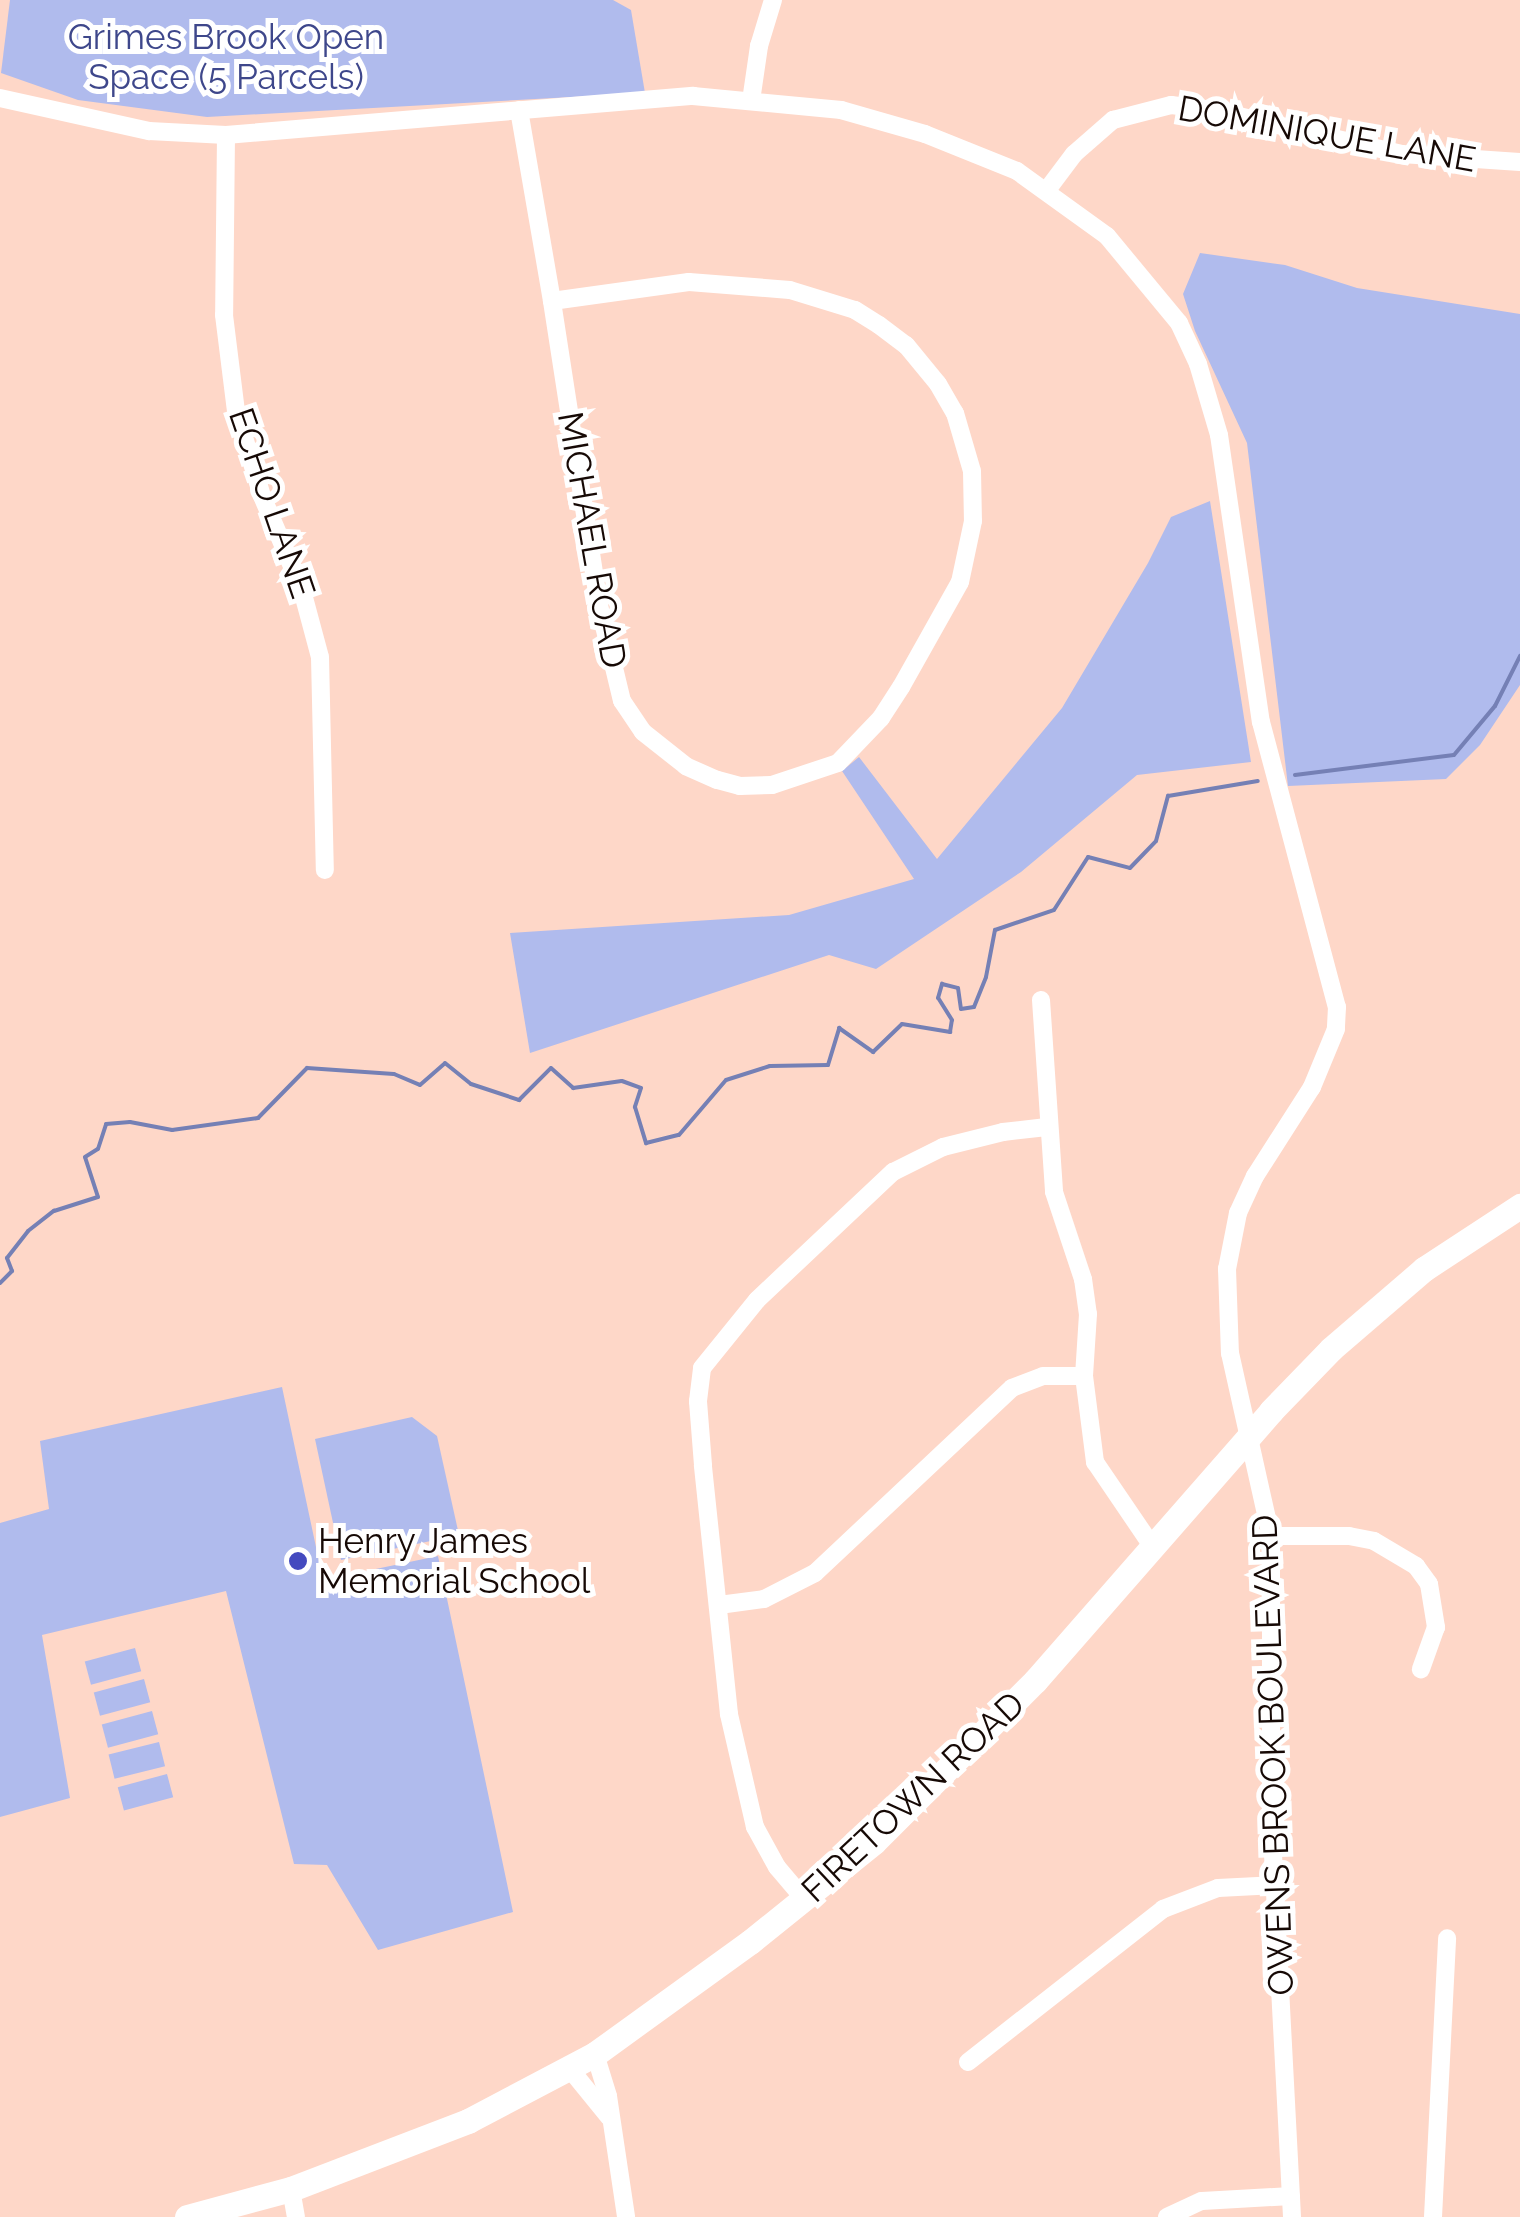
<!DOCTYPE html>
<html>
<head>
<meta charset="utf-8">
<style>
  body { margin:0 }
  #map { position:relative; width:1520px; height:2217px; overflow:hidden; background:#fed7c8; font-family:Raleway,sans-serif }
  div>[style] { position:absolute }
  [style*='--x'] { left:calc(var(--x)*1px); top:calc(var(--y)*1px); width:calc(var(--w)*1px); rotate:calc(var(--a)*1deg) }
  .green>* { inset:0; background:#b0bbed; transform-origin:0 0 }
  .stream>* { height:4px; margin:-2px; padding:0 2px; transform-origin:2px; border-radius:2px; background:#7580b5 }
  .street>* { height:18px; margin:-9px; padding:0 9px; transform-origin:9px; border-radius:9px; background:#fff }
  .secondary>* { height:25px; margin:-12.5px; padding:0 12.5px; transform-origin:12.5px; border-radius:12.5px; background:#fff }
  .dots>* { width:28px; height:28px; translate:-50% -50%; box-sizing:border-box; border:5px solid #fff; border-radius:50% }
  span { translate:-50% -50%; white-space:nowrap; text-align:center; line-height:1.15; -webkit-text-stroke:10px #fff; paint-order:stroke }
  .park-label { font-size:35px; color:#3e478b }
  .street-label { font-size:35px; color:#160905 }
  .poi-label { font-size:35px; color:#160905 }
  .left { translate:0 -50%; text-align:left }
</style>
</head>
<body>
<div id="map">
  <div class="green">
    <i style="clip-path:polygon(10px 0,613px 0,631px 10px,645px 93px,207px 117px,78px 100px,1px 73px)"></i>
    <i style="clip-path:polygon(1200px 253px,1285px 265px,1357px 288px,1520px 314px,1520px 685px,1480px 745px,1446px 779px,1288px 786px,1247px 443px,1195px 331px,1183px 294px)"></i>
    <i style="clip-path:polygon(1210px 501px,1251px 762px,1137px 775px,1021px 872px,876px 969px,829px 955px,530px 1053px,510px 933px,789px 915px,914px 879px,842px 771px,859px 757px,937px 859px,1062px 708px,1148px 563px,1171px 517px)"></i>
    <i style="clip-path:polygon(282px 1387px,323px 1580px,438px 1556px,513px 1912px,378px 1950px,327px 1865px,294px 1864px,226px 1591px,42px 1635px,70px 1798px,0 1817px,0 1523px,49px 1509px,40px 1441px)"></i>
    <i style="clip-path:polygon(412px 1417px,437px 1436px,459px 1535px,341px 1560px,315px 1439px)"></i>
    <i style="left:135px;top:1648px;width:24px;height:52px;rotate:75deg"></i>
    <i style="left:144px;top:1679px;width:24px;height:52px;rotate:75deg"></i>
    <i style="left:152px;top:1711px;width:24px;height:52px;rotate:75deg"></i>
    <i style="left:159px;top:1742px;width:25px;height:52px;rotate:76deg"></i>
    <i style="left:167px;top:1774px;width:24px;height:51px;rotate:75deg"></i>
  </div>
  <div class="stream">
    <i style="--x:1295;--y:775;--w:160;--a:-7.2"></i>
    <i style="--x:1454;--y:755;--w:64;--a:-50.1"></i>
    <i style="--x:1495;--y:706;--w:56;--a:-63.4"></i>
    <i style="--x:0;--y:1283;--w:17;--a:-45"></i>
    <i style="--x:12;--y:1271;--w:14;--a:-111"></i>
    <i style="--x:7;--y:1258;--w:34;--a:-52"></i>
    <i style="--x:28;--y:1231;--w:33;--a:-38"></i>
    <i style="--x:54;--y:1211;--w:46;--a:-17.7"></i>
    <i style="--x:98;--y:1197;--w:42;--a:-108"></i>
    <i style="--x:85;--y:1157;--w:15;--a:-32"></i>
    <i style="--x:98;--y:1149;--w:26;--a:-72"></i>
    <i style="--x:106;--y:1124;--w:24;--a:-5"></i>
    <i style="--x:130;--y:1122;--w:43;--a:10.8"></i>
    <i style="--x:172;--y:1130;--w:87;--a:-7.9"></i>
    <i style="--x:258;--y:1118;--w:70;--a:-45.6"></i>
    <i style="--x:307;--y:1068;--w:87;--a:3.9"></i>
    <i style="--x:394;--y:1074;--w:28;--a:23"></i>
    <i style="--x:420;--y:1085;--w:33;--a:-41"></i>
    <i style="--x:445;--y:1063;--w:33;--a:39"></i>
    <i style="--x:471;--y:1084;--w:51;--a:18.4"></i>
    <i style="--x:519;--y:1100;--w:45;--a:-45"></i>
    <i style="--x:551;--y:1068;--w:30;--a:42"></i>
    <i style="--x:573;--y:1088;--w:49;--a:-8.1"></i>
    <i style="--x:622;--y:1081;--w:20;--a:20"></i>
    <i style="--x:641;--y:1088;--w:20;--a:108"></i>
    <i style="--x:635;--y:1107;--w:38;--a:73"></i>
    <i style="--x:646;--y:1143;--w:34;--a:-14"></i>
    <i style="--x:679;--y:1135;--w:72;--a:-49.5"></i>
    <i style="--x:726;--y:1080;--w:46;--a:-17.7"></i>
    <i style="--x:770;--y:1066;--w:58;--a:-1"></i>
    <i style="--x:828;--y:1065;--w:39;--a:-73"></i>
    <i style="--x:839;--y:1028;--w:42;--a:35.2"></i>
    <i style="--x:873;--y:1052;--w:40;--a:-44"></i>
    <i style="--x:902;--y:1024;--w:49;--a:9.5"></i>
    <i style="--x:950;--y:1032;--w:12;--a:-81"></i>
    <i style="--x:952;--y:1020;--w:26;--a:-122"></i>
    <i style="--x:938;--y:998;--w:15;--a:-74"></i>
    <i style="--x:942;--y:984;--w:16;--a:14"></i>
    <i style="--x:958;--y:988;--w:21;--a:82"></i>
    <i style="--x:961;--y:1009;--w:13;--a:-9"></i>
    <i style="--x:974;--y:1007;--w:32;--a:-68"></i>
    <i style="--x:986;--y:977;--w:48;--a:-79.2"></i>
    <i style="--x:995;--y:930;--w:62;--a:-18.7"></i>
    <i style="--x:1054;--y:910;--w:63;--a:-57.3"></i>
    <i style="--x:1088;--y:857;--w:43;--a:14.7"></i>
    <i style="--x:1130;--y:868;--w:37;--a:-46"></i>
    <i style="--x:1156;--y:841;--w:47;--a:-75.1"></i>
    <i style="--x:1168;--y:796;--w:91;--a:-9.5"></i>
  </div>
  <div class="street">
    <i style="--x:0;--y:98;--w:153;--a:12.5"></i>
    <i style="--x:149;--y:131;--w:77;--a:3"></i>
    <i style="--x:226;--y:135;--w:469;--a:-4.8"></i>
    <i style="--x:693;--y:96;--w:149;--a:5.4"></i>
    <i style="--x:841;--y:110;--w:87;--a:15.9"></i>
    <i style="--x:925;--y:134;--w:99;--a:21.9"></i>
    <i style="--x:1017;--y:171;--w:111;--a:35.8"></i>
    <i style="--x:1107;--y:236;--w:113;--a:50.4"></i>
    <i style="--x:1179;--y:323;--w:45;--a:65.1"></i>
    <i style="--x:1198;--y:364;--w:74;--a:73.5"></i>
    <i style="--x:1219;--y:435;--w:290;--a:81.7"></i>
    <i style="--x:1261;--y:722;--w:295;--a:75.1"></i>
    <i style="--x:1337;--y:1007;--w:22;--a:93"></i>
    <i style="--x:1336;--y:1029;--w:63;--a:112.5"></i>
    <i style="--x:1312;--y:1087;--w:106;--a:122.6"></i>
    <i style="--x:1255;--y:1176;--w:41;--a:114.7"></i>
    <i style="--x:1238;--y:1213;--w:57;--a:101.1"></i>
    <i style="--x:1227;--y:1269;--w:84;--a:88"></i>
    <i style="--x:1230;--y:1353;--w:188;--a:77.4"></i>
    <i style="--x:1271;--y:1536;--w:280;--a:90"></i>
    <i style="--x:1271;--y:1816;--w:402;--a:87"></i>
    <i style="--x:751;--y:101;--w:56;--a:-81.7"></i>
    <i style="--x:759;--y:46;--w:48;--a:-73.1"></i>
    <i style="--x:519;--y:110;--w:194;--a:80.2"></i>
    <i style="--x:226;--y:135;--w:180;--a:90.6"></i>
    <i style="--x:224;--y:315;--w:97;--a:82.9"></i>
    <i style="--x:236;--y:411;--w:89;--a:73"></i>
    <i style="--x:262;--y:496;--w:102;--a:66.9"></i>
    <i style="--x:302;--y:590;--w:69;--a:75"></i>
    <i style="--x:320;--y:657;--w:213;--a:88.7"></i>
    <i style="--x:1047;--y:190;--w:45;--a:-53.1"></i>
    <i style="--x:1074;--y:154;--w:52;--a:-41.1"></i>
    <i style="--x:1113;--y:120;--w:60;--a:-14.5"></i>
    <i style="--x:1171;--y:105;--w:42;--a:6.8"></i>
    <i style="--x:1213;--y:110;--w:194;--a:13.1"></i>
    <i style="--x:1402;--y:154;--w:118;--a:3.9"></i>
    <i style="--x:689;--y:282;--w:101;--a:4.5"></i>
    <i style="--x:790;--y:290;--w:68;--a:17.1"></i>
    <i style="--x:855;--y:310;--w:28;--a:32"></i>
    <i style="--x:879;--y:325;--w:34;--a:37"></i>
    <i style="--x:906;--y:345;--w:50;--a:50.6"></i>
    <i style="--x:938;--y:384;--w:34;--a:60"></i>
    <i style="--x:955;--y:413;--w:60;--a:73.7"></i>
    <i style="--x:972;--y:471;--w:50;--a:88.9"></i>
    <i style="--x:973;--y:521;--w:62;--a:102"></i>
    <i style="--x:960;--y:582;--w:120;--a:119.3"></i>
    <i style="--x:901;--y:687;--w:37;--a:123"></i>
    <i style="--x:881;--y:718;--w:62;--a:133.7"></i>
    <i style="--x:838;--y:763;--w:70;--a:161.6"></i>
    <i style="--x:772;--y:785;--w:32;--a:178"></i>
    <i style="--x:740;--y:786;--w:24;--a:-165"></i>
    <i style="--x:717;--y:780;--w:34;--a:-156"></i>
    <i style="--x:686;--y:766;--w:55;--a:-141.7"></i>
    <i style="--x:643;--y:732;--w:37;--a:-124"></i>
    <i style="--x:622;--y:701;--w:99;--a:-103.5"></i>
    <i style="--x:599;--y:605;--w:308;--a:-98.8"></i>
    <i style="--x:552;--y:301;--w:138;--a:-7.9"></i>
    <i style="--x:1041;--y:1000;--w:192;--a:86.1"></i>
    <i style="--x:1054;--y:1192;--w:92;--a:71.6"></i>
    <i style="--x:1083;--y:1279;--w:35;--a:82"></i>
    <i style="--x:1088;--y:1314;--w:62;--a:93.7"></i>
    <i style="--x:1084;--y:1376;--w:87;--a:82.7"></i>
    <i style="--x:1095;--y:1462;--w:102;--a:55.8"></i>
    <i style="--x:1271;--y:1536;--w:78;--a:0"></i>
    <i style="--x:1349;--y:1536;--w:25;--a:11"></i>
    <i style="--x:1374;--y:1541;--w:49;--a:30.8"></i>
    <i style="--x:1416;--y:1566;--w:22;--a:54"></i>
    <i style="--x:1429;--y:1584;--w:44;--a:80.8"></i>
    <i style="--x:1436;--y:1627;--w:45;--a:109.7"></i>
    <i style="--x:719;--y:1605;--w:45;--a:-7.6"></i>
    <i style="--x:764;--y:1599;--w:57;--a:-27"></i>
    <i style="--x:815;--y:1573;--w:270;--a:-43.2"></i>
    <i style="--x:1012;--y:1388;--w:33;--a:-21"></i>
    <i style="--x:1043;--y:1376;--w:41;--a:0"></i>
    <i style="--x:805;--y:1900;--w:43;--a:-130.3"></i>
    <i style="--x:777;--y:1867;--w:46;--a:-118.8"></i>
    <i style="--x:755;--y:1827;--w:116;--a:-103"></i>
    <i style="--x:729;--y:1714;--w:250;--a:-96"></i>
    <i style="--x:703;--y:1465;--w:64;--a:-94.5"></i>
    <i style="--x:698;--y:1401;--w:33;--a:-83"></i>
    <i style="--x:702;--y:1368;--w:87;--a:-51"></i>
    <i style="--x:757;--y:1300;--w:187;--a:-43.3"></i>
    <i style="--x:893;--y:1172;--w:56;--a:-26.6"></i>
    <i style="--x:943;--y:1147;--w:62;--a:-14"></i>
    <i style="--x:1003;--y:1132;--w:44;--a:-6.5"></i>
    <i style="--x:595;--y:2054;--w:44;--a:72.8"></i>
    <i style="--x:608;--y:2096;--w:122;--a:81.5"></i>
    <i style="--x:968;--y:2062;--w:248;--a:-38.1"></i>
    <i style="--x:1163;--y:1909;--w:59;--a:-20.9"></i>
    <i style="--x:1218;--y:1888;--w:57;--a:-3"></i>
    <i style="--x:570;--y:2069;--w:62;--a:50.9"></i>
    <i style="--x:291;--y:2189;--w:28;--a:80"></i>
    <i style="--x:1167;--y:2217;--w:38;--a:-25"></i>
    <i style="--x:1202;--y:2201;--w:89;--a:-3.2"></i>
    <i style="--x:1433;--y:2217;--w:279;--a:-87.1"></i>
  </div>
  <div class="secondary">
    <i style="--x:187;--y:2217;--w:108;--a:-15.1"></i>
    <i style="--x:291;--y:2189;--w:190;--a:-21"></i>
    <i style="--x:468;--y:2121;--w:144;--a:-27.8"></i>
    <i style="--x:595;--y:2054;--w:191;--a:-35.9"></i>
    <i style="--x:750;--y:1942;--w:159;--a:-38.9"></i>
    <i style="--x:874;--y:1842;--w:228;--a:-45"></i>
    <i style="--x:1035;--y:1681;--w:359;--a:-48.8"></i>
    <i style="--x:1271;--y:1411;--w:86;--a:-45.9"></i>
    <i style="--x:1331;--y:1349;--w:123;--a:-40.7"></i>
    <i style="--x:1424;--y:1269;--w:115;--a:-33.3"></i>
  </div>
  <div class="dots">
    <i style="left:298px;top:1561px;background:#444abf"></i>
  </div>
  <div class="park-label">
    <span style="left:226px;top:57px">Grimes Brook Open<br>Space (5 Parcels)</span>
  </div>
  <div class="street-label">
    <span style="left:1327px;top:134px;rotate:10deg">DOMINIQUE LANE</span>
    <span style="left:272px;top:503px;rotate:71deg">ECHO LANE</span>
    <span style="left:592px;top:540px;rotate:80deg">MICHAEL ROAD</span>
    <span style="left:1273px;top:1755px;rotate:-92deg">OWENS BROOK BOULEVARD</span>
    <span style="left:913px;top:1797px;rotate:-43deg">FIRETOWN ROAD</span>
  </div>
  <div class="poi-label">
    <span class="left" style="left:318px;top:1561px">Henry James<br>Memorial School</span>
  </div>
</div>
</body>
</html>
